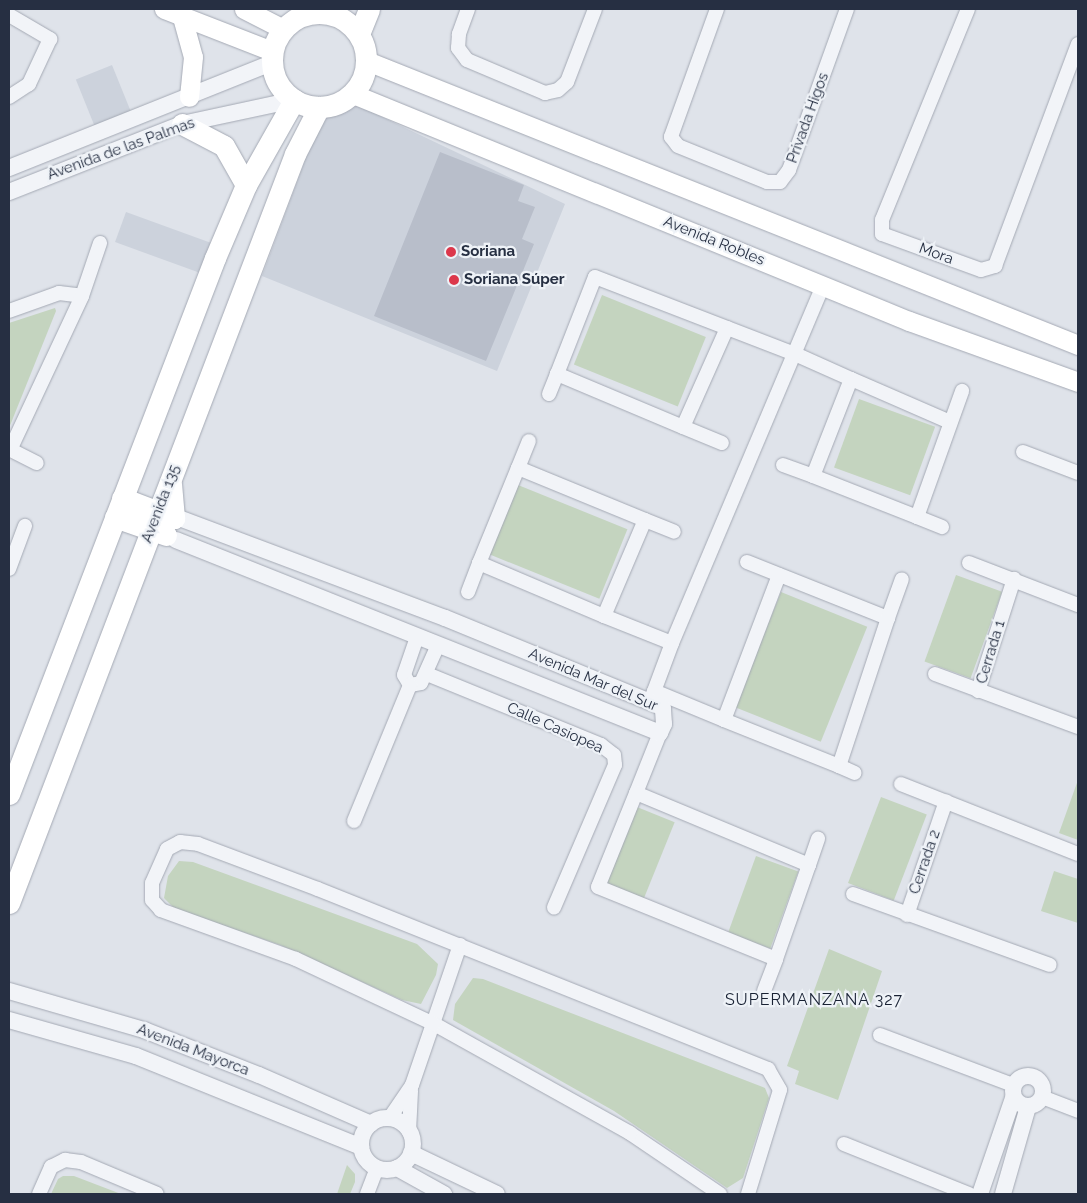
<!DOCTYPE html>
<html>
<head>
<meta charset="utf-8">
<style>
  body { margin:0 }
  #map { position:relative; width:1087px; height:1203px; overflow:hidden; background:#dfe3ea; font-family:Raleway,sans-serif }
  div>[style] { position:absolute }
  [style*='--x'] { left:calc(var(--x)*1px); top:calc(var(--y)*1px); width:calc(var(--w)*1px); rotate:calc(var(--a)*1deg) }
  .built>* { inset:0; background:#ccd2dc; transform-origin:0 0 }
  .green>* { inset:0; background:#c4d4bf; transform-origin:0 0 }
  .building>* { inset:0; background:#b8beca }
  .roads { filter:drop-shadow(0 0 1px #a4a9b4) drop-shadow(0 0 1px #a4a9b4) }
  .minor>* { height:14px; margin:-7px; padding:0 7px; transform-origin:7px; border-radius:7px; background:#f2f4f8 }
  .tertiary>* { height:16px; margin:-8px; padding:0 8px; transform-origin:8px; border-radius:8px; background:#f2f4f8 }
  .tertiary>.ring { margin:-8px; padding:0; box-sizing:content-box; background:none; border:16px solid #f2f4f8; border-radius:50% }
  .secondary>* { height:19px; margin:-9.5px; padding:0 9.5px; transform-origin:9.5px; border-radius:9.5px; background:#fff }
  .primary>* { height:21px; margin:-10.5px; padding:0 10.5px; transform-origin:10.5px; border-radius:10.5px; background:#fff }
  .primary>.ring { margin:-10.5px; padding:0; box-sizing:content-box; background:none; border:21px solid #fff; border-radius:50% }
  .dots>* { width:14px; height:14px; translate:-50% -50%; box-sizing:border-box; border:2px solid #eef2f7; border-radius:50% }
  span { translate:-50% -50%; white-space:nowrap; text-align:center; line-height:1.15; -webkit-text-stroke:4.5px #eef2f7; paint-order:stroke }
  .street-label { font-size:15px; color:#262f42 }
  .poi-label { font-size:15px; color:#262f42; font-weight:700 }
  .left { translate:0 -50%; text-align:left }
  .neighbourhood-label { font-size:16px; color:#182133; letter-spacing:1px }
  .frame { position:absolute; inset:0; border:10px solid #262f42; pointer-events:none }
</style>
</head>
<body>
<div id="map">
  <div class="built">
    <i style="left:112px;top:65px;width:54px;height:39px;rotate:68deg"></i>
    <i style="clip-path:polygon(357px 105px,565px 204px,497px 371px,262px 276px,322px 115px,337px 114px)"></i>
    <i style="left:126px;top:212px;width:90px;height:32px;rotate:20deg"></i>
  </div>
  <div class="green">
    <i style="left:602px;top:295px;width:112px;height:75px;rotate:22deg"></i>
    <i style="clip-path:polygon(55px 308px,56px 311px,9px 428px,9px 323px)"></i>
    <i style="left:859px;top:399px;width:81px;height:73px;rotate:20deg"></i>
    <i style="left:518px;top:485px;width:118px;height:75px;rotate:22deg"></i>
    <i style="left:956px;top:575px;width:49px;height:92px;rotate:20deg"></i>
    <i style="left:781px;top:592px;width:93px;height:124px;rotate:22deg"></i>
    <i style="clip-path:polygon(1078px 780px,1078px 840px,1059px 833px)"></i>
    <i style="left:881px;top:797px;width:49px;height:92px;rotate:21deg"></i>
    <i style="left:632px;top:805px;width:46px;height:82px;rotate:22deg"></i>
    <i style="left:756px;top:856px;width:45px;height:82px;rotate:20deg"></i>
    <i style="clip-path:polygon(179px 861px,193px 862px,417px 944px,438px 964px,436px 975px,421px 1004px,402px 1000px,280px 945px,175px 909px,164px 898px,168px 876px)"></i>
    <i style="clip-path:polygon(1054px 871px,1078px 879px,1078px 923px,1041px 911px)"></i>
    <i style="clip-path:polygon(829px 949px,882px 971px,838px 1100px,795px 1084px,799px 1071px,787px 1066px)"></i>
    <i style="clip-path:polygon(473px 978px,483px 979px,765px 1088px,769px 1098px,743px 1178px,727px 1188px,614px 1111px,453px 1020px,455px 1004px)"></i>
    <i style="clip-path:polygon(347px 1165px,355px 1174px,355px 1182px,350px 1194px,337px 1194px)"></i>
    <i style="clip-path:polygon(63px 1176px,74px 1176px,121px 1194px,51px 1194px,58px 1179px)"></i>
  </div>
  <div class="building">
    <i style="clip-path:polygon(440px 152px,524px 185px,518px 201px,535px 207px,522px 239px,534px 244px,486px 361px,374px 316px)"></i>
  </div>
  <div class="roads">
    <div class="minor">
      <i style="--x:468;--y:9;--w:27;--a:110"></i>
      <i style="--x:459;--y:34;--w:14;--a:94"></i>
      <i style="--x:458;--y:48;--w:15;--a:53"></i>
      <i style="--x:467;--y:60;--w:85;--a:22.9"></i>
      <i style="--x:545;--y:93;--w:13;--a:-13"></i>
      <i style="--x:558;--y:90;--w:12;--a:-42"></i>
      <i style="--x:567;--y:82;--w:78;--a:-69"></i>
      <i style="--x:717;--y:9;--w:136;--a:109.8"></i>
      <i style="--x:671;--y:137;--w:11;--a:52"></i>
      <i style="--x:678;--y:146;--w:96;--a:22"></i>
      <i style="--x:767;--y:182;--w:13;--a:0"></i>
      <i style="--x:780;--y:182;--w:15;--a:-53"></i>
      <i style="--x:789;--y:170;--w:171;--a:-70.2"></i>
      <i style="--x:968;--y:9;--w:228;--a:112.2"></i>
      <i style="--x:882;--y:220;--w:14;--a:90"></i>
      <i style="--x:882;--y:234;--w:105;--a:20"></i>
      <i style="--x:981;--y:270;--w:15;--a:-16"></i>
      <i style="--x:995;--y:266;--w:237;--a:-69.5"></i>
      <i style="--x:9;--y:15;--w:48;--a:30.3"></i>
      <i style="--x:50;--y:39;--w:50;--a:115"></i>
      <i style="--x:29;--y:84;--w:24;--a:147"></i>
      <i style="--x:9;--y:311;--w:53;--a:-19.8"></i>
      <i style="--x:59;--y:293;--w:23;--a:7"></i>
      <i style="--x:727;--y:328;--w:108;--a:114"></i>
      <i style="--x:683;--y:427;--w:137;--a:-157.2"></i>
      <i style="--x:557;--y:374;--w:104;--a:-68.6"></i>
      <i style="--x:595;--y:277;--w:214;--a:21.1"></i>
      <i style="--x:795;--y:354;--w:61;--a:24.1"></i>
      <i style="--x:549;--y:394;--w:22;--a:-68"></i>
      <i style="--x:950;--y:422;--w:108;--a:-156.5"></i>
      <i style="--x:851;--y:379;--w:104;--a:111.4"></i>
      <i style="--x:813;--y:476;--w:112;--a:21.5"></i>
      <i style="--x:917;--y:517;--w:134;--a:-70.3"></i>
      <i style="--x:683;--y:427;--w:42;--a:22.3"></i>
      <i style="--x:9;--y:449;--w:31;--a:27"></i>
      <i style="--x:10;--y:450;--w:170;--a:-64.9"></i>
      <i style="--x:82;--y:296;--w:56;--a:-71.2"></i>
      <i style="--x:1023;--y:452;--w:59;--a:20.9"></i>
      <i style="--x:783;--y:465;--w:32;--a:20"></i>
      <i style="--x:518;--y:468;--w:29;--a:-68"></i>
      <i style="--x:917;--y:517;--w:27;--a:22"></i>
      <i style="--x:645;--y:520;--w:31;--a:22"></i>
      <i style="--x:747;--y:562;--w:152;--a:21.7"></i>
      <i style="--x:888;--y:618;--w:156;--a:108.3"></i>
      <i style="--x:839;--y:766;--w:124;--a:-158.2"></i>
      <i style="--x:724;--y:720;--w:155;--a:-69.2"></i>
      <i style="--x:969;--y:563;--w:117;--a:21.1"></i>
      <i style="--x:9;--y:569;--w:46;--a:-69.6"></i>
      <i style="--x:468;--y:592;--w:31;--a:-69"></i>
      <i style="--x:604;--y:616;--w:104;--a:-66.9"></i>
      <i style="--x:645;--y:520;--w:137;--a:-157.7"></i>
      <i style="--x:518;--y:468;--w:103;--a:112.3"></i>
      <i style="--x:479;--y:563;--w:136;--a:23"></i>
      <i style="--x:604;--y:616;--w:73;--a:21.7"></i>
      <i style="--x:672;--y:643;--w:63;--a:110.4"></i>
      <i style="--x:888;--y:618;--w:41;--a:-70.3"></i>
      <i style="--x:417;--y:637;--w:40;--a:108.9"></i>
      <i style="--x:404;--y:675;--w:12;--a:59"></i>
      <i style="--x:410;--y:685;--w:11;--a:-10"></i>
      <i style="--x:421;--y:683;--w:42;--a:-65.9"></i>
      <i style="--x:672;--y:643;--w:388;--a:-67.1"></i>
      <i style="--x:427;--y:674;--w:188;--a:22.2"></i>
      <i style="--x:601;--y:745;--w:16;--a:38"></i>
      <i style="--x:614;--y:755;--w:10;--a:84"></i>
      <i style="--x:615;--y:765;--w:155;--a:113.2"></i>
      <i style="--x:935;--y:674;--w:153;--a:20.3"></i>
      <i style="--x:654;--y:691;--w:76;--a:22.5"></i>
      <i style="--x:978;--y:691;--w:118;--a:-72.2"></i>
      <i style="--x:839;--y:766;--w:17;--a:24"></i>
      <i style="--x:901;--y:784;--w:190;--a:21.6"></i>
      <i style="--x:636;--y:793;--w:65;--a:-68.2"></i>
      <i style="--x:354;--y:821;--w:147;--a:-67.6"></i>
      <i style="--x:809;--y:865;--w:28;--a:-71"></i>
      <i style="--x:853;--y:894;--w:209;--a:19.8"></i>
      <i style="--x:907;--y:915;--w:120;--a:-71.1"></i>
      <i style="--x:764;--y:991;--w:34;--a:-69"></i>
      <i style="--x:776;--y:959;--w:100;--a:-70.7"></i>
      <i style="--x:809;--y:865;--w:187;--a:-157.4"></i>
      <i style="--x:636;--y:793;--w:101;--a:112"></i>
      <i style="--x:598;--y:887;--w:192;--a:22"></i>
      <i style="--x:880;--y:1035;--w:142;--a:20.6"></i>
      <i style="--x:1042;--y:1097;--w:39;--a:21"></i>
      <i style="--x:389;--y:1119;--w:41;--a:-55.9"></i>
      <i style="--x:412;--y:1085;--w:148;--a:-71.1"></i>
      <i style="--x:409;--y:1132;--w:41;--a:-87.2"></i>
      <i style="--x:844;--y:1144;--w:135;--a:21.8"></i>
      <i style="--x:39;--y:1194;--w:30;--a:-66"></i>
      <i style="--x:51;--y:1167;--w:16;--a:-27"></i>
      <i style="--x:65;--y:1160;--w:16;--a:7"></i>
      <i style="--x:81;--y:1162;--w:82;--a:22.8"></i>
      <i style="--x:367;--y:1194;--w:28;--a:-69"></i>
      <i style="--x:720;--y:1194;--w:109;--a:-145.9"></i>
      <i style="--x:630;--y:1133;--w:224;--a:-150.9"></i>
      <i style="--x:434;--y:1024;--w:153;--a:-154.8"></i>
      <i style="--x:296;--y:959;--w:144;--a:-160.1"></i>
      <i style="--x:161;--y:910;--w:13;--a:-132"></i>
      <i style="--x:152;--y:900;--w:17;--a:-90"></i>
      <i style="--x:152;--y:883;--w:37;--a:-66"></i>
      <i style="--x:167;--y:849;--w:15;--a:-28"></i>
      <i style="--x:180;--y:842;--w:18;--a:6"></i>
      <i style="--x:198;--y:844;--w:128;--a:20.6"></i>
      <i style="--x:318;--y:889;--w:485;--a:21.8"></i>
      <i style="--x:768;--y:1069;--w:24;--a:60"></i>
      <i style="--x:780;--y:1090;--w:109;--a:107.1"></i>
    </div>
    <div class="tertiary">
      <i style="--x:9;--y:168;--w:283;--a:-21.8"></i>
      <i style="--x:9;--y:192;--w:186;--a:-21.5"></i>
      <i style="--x:182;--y:124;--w:115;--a:-12.1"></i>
      <i style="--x:176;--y:540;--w:521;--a:21.74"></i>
      <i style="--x:660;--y:733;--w:10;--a:-66"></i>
      <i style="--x:664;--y:724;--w:16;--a:-94"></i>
      <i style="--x:663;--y:708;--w:14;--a:-155"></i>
      <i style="--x:650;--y:702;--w:222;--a:-157.7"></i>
      <i style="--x:445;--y:618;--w:281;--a:-159.4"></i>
      <i style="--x:9;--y:991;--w:141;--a:16.1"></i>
      <i style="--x:144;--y:1030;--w:123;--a:21.4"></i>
      <i style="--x:259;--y:1075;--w:122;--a:23.6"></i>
      <i style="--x:9;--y:1020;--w:132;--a:15.8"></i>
      <i style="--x:136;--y:1056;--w:243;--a:22"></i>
      <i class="ring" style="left:1013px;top:1076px;width:14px;height:14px"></i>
      <i class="ring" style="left:361px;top:1118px;width:36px;height:36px"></i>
      <i style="--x:411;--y:1153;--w:95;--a:25.5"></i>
      <i style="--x:397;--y:1168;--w:54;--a:29"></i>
      <i style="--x:980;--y:1194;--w:102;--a:-71"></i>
      <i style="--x:1003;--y:1194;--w:91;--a:-74"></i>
    </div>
    <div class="secondary">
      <i style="--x:164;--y:9;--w:116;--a:21.3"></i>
      <i style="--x:244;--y:9;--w:44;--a:27.1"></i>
      <i style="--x:182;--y:17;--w:41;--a:74.6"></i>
      <i style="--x:193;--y:57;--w:40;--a:95.7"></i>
      <i style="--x:367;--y:61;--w:766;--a:21.77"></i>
      <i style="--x:353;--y:94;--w:601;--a:22.21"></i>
      <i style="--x:909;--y:321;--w:180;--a:19.8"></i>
    </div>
    <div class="primary">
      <i class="ring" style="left:272px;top:13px;width:73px;height:73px"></i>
      <i style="--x:359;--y:34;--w:27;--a:-68"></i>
      <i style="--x:182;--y:124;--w:47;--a:27.6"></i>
      <i style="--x:224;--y:146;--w:45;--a:60.6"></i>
      <i style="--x:122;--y:498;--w:56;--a:21"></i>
      <i style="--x:174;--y:518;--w:34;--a:-95"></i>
      <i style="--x:115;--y:517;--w:54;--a:19.4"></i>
      <i style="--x:9;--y:794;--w:574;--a:-68.98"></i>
      <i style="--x:215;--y:258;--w:79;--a:-67"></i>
      <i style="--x:246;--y:185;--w:98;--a:-60.5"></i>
      <i style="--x:9;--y:903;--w:802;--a:-69.1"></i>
      <i style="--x:295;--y:154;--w:53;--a:-62.9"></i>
    </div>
  </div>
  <div class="dots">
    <i style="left:451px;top:252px;background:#dc374b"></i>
    <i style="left:454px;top:280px;background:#dc374b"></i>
  </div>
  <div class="street-label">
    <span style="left:808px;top:118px;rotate:-70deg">Privada Higos</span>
    <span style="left:121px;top:149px;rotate:-20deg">Avenida de las Palmas</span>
    <span style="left:714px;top:241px;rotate:22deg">Avenida Robles</span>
    <span style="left:936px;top:254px;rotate:20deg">Mora</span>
    <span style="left:161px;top:504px;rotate:-69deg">Avenida 135</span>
    <span style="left:991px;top:652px;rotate:-73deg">Cerrada 1</span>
    <span style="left:593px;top:680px;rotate:23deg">Avenida Mar del Sur</span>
    <span style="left:555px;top:728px;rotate:24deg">Calle Casiopea</span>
    <span style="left:925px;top:862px;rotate:-71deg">Cerrada 2</span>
    <span style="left:193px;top:1050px;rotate:21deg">Avenida Mayorca</span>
  </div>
  <div class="poi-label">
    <span class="left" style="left:461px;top:252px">Soriana</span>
    <span class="left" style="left:464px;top:280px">Soriana Súper</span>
  </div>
  <div class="neighbourhood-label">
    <span style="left:814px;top:1000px">SUPERMANZANA 327</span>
  </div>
  <div class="frame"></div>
</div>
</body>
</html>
